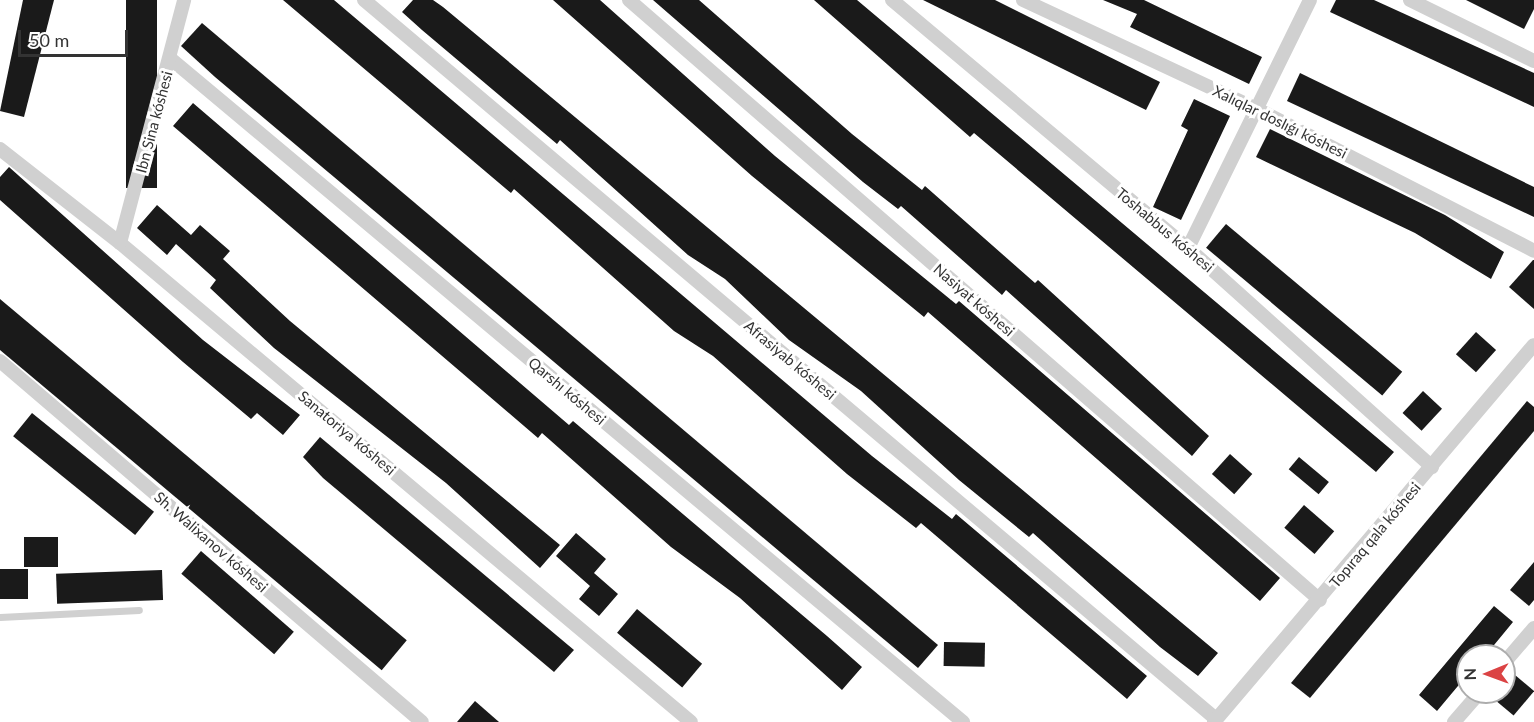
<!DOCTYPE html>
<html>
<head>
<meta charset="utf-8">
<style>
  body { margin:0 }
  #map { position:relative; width:1534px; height:722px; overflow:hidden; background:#fff; font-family:Lato,sans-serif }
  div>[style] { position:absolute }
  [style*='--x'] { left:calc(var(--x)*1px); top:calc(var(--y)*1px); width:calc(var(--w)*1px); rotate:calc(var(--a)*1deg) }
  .building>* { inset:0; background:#1a1a1a; transform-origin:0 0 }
  .lane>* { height:7px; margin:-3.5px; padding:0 3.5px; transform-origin:3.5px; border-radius:3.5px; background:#d0d0d0 }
  .street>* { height:14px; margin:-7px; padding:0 7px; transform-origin:7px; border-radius:7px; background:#d0d0d0 }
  span { translate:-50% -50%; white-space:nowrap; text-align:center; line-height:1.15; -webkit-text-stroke:6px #fff; paint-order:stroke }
  .street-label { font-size:15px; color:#333 }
  .north { position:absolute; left:1456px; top:644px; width:60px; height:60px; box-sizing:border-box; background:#fff; border:2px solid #adadad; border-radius:50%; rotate:269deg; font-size:16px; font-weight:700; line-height:24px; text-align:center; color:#333 }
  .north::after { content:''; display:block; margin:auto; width:21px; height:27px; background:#db4344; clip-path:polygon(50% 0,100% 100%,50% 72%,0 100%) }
  .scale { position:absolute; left:18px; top:30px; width:110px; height:27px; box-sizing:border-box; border:3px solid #333; border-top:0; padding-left:8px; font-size:18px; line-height:21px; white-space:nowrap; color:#333; -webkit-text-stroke:4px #fff; paint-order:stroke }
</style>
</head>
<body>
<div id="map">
  <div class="building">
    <i style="clip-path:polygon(23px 0,54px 0,24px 117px,0 111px)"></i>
    <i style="left:126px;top:0;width:31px;height:188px"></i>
    <i style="clip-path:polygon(283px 0,334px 0,872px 456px,952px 519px,956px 514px,1147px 676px,1127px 699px,921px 523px,916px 528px,847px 474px,713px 356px,674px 331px,514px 189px,511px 193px)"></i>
    <i style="clip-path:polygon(413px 0,433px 0,443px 7px,1218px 653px,1198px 676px,1160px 647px,1033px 533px,1029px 537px,959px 480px,861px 391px,789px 340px,725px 279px,688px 255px,560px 140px,557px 144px,422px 30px,402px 12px)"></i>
    <i style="clip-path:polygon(553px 0,600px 0,775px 156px,956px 304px,959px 301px,1280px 578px,1260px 601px,928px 312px,924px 317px,752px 176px)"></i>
    <i style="clip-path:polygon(653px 0,699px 0,852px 134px,922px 190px,925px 186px,1035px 283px,1038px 280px,1209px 436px,1192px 456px,1006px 290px,1002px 295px,901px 206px,898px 209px,863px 182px)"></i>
    <i style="clip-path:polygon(814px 0,857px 0,1394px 452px,1376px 472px,974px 133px,970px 137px)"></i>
    <i style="clip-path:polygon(923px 0,995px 0,1160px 82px,1146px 110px)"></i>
    <i style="clip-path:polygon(1103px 0,1144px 0,1262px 57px,1249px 84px,1130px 27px,1137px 14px)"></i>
    <i style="clip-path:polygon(1336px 0,1374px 0,1534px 73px,1534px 107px,1330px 12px)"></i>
    <i style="clip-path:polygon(1466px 0,1534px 0,1534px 9px,1524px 29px)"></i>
    <i style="clip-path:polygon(202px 23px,938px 645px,918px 668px,215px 77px,181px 46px)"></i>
    <i style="clip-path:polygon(1300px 73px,1534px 187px,1534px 217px,1287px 101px)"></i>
    <i style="clip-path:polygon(1194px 99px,1230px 116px,1181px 220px,1153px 207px,1188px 130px,1181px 126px)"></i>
    <i style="clip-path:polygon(193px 103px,569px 425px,573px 421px,827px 636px,862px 667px,842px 690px,740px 598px,671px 547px,542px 433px,538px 438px,173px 126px)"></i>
    <i style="clip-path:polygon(1270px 129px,1445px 215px,1504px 252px,1491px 279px,1415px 233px,1256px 157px)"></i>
    <i style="clip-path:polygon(9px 167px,203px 340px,300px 415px,283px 435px,257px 413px,251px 419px,183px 362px,0 200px,0 177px)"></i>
    <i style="clip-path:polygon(157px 205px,191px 235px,200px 225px,230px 251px,223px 259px,290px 321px,560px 545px,540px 568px,446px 483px,274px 348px,210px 288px,216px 280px,176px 244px,167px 255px,137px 228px)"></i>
    <i style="left:1226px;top:224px;width:230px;height:31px;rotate:40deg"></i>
    <i style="clip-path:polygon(1533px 260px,1534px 260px,1534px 309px,1509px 287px)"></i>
    <i style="left:0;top:299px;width:531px;height:39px;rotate:40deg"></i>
    <i style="left:1476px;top:332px;width:27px;height:30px;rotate:42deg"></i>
    <i style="left:1423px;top:391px;width:26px;height:30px;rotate:43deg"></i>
    <i style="clip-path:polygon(1527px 401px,1534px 407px,1534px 431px,1310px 698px,1291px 683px)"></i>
    <i style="left:32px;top:413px;width:157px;height:30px;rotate:39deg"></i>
    <i style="clip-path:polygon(320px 437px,574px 650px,554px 672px,323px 478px,303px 457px)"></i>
    <i style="left:1230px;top:454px;width:30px;height:27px;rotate:42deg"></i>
    <i style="left:1299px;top:457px;width:39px;height:16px;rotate:40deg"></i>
    <i style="left:1304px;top:505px;width:40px;height:30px;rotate:41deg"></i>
    <i style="clip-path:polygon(576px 533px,606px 559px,594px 573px,618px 594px,599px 616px,579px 599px,590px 586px,556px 556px)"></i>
    <i style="left:58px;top:537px;width:30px;height:34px;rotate:90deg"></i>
    <i style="left:201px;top:551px;width:123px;height:30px;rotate:41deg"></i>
    <i style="clip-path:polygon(1534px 562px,1534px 600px,1529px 606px,1510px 590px)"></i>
    <i style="left:28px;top:569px;width:30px;height:28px;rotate:90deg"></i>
    <i style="left:162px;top:570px;width:30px;height:106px;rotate:88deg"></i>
    <i style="clip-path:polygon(1494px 606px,1513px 622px,1485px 656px,1468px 656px,1468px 674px,1437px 711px,1419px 695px)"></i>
    <i style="left:637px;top:609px;width:85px;height:31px;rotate:40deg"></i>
    <i style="left:944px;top:642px;width:41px;height:24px;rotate:1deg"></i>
    <i style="left:1515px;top:675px;width:25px;height:32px;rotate:40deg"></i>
    <i style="clip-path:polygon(475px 701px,499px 722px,457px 722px)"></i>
  </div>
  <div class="lane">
    <i style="--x:0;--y:617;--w:139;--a:-2.9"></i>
  </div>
  <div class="street">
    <i style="--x:364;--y:0;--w:1115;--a:40.16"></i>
    <i style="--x:629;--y:0;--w:915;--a:40.97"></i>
    <i style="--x:892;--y:0;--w:386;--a:40"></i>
    <i style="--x:1188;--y:248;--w:328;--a:41.9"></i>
    <i style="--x:1023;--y:0;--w:258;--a:25"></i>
    <i style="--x:1257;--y:109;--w:311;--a:27.1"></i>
    <i style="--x:1410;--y:0;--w:138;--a:26.2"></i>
    <i style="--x:171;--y:59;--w:1033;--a:39.93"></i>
    <i style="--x:0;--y:149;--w:152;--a:38.1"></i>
    <i style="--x:120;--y:243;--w:745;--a:39.99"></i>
    <i style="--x:120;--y:243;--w:251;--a:-75.2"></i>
    <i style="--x:1188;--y:248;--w:276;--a:-63.8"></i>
    <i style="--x:0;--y:361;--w:555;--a:40.55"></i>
    <i style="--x:1504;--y:663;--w:46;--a:-49.4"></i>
    <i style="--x:1214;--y:722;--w:494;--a:-49.7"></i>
    <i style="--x:1454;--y:722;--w:40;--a:-49"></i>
  </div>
  <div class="street-label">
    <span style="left:154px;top:122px;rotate:-75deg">Ibn Sina kóshesi</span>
    <span style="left:1280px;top:122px;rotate:26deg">Xalıqlar doslıǵı kóshesi</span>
    <span style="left:1165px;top:230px;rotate:40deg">Toshabbus kóshesi</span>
    <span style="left:974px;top:300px;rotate:41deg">Nasiyat kóshesi</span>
    <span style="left:790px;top:360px;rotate:40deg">Afrasiyab kóshesi</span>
    <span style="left:567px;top:391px;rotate:40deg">Qarshı kóshesi</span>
    <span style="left:347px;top:433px;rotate:40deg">Sanatoriya kóshesi</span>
    <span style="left:1375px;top:535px;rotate:-50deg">Topıraq qala kóshesi</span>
    <span style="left:211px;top:542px;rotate:41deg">Sh. Walixanov kóshesi</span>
  </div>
  <div class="north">N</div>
  <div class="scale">50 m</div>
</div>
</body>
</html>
